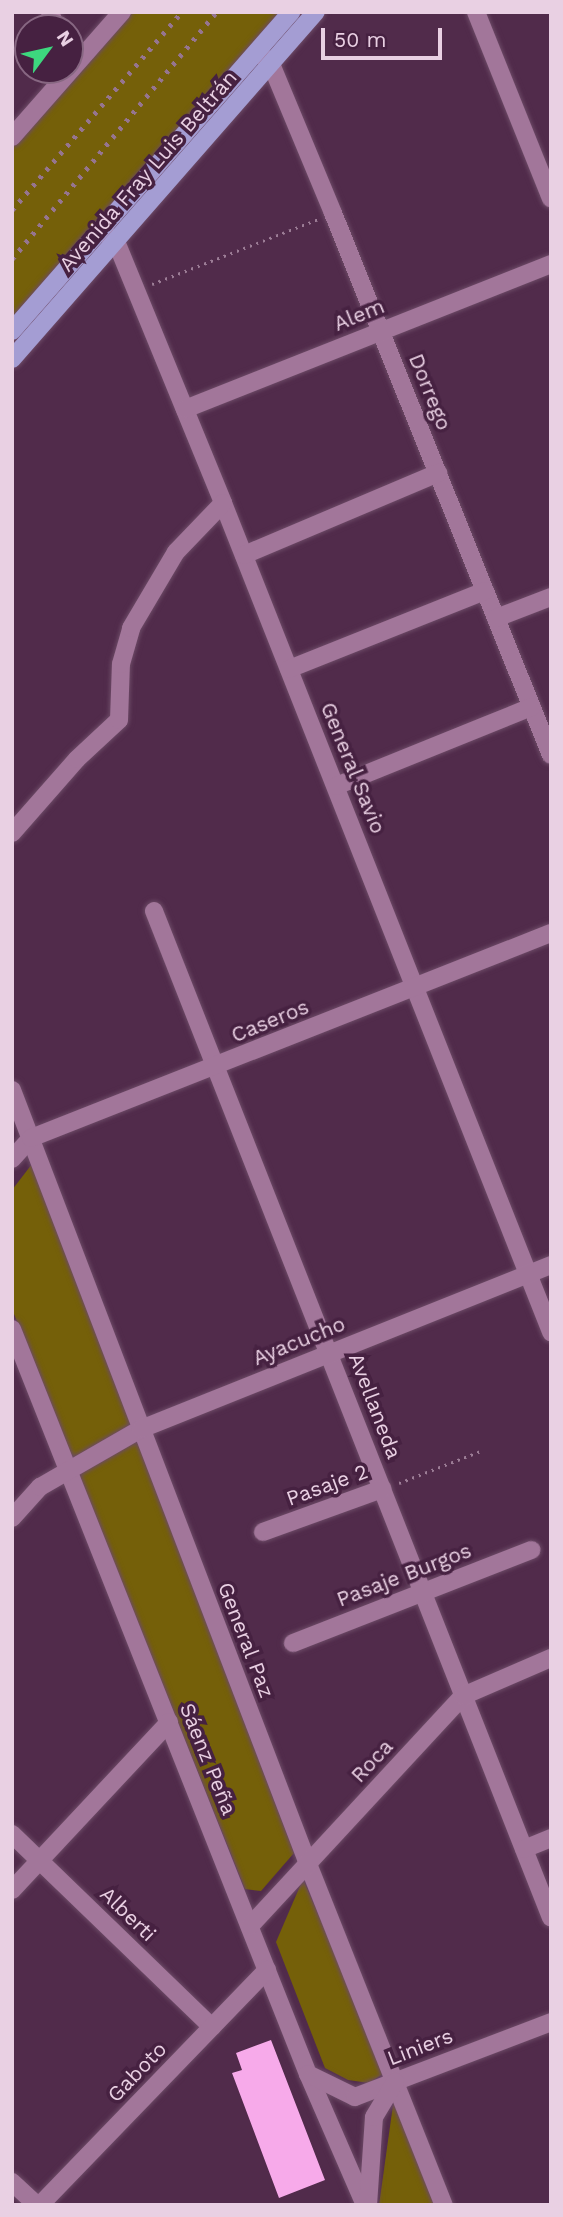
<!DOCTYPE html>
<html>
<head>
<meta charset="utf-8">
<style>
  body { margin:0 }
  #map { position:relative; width:563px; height:2217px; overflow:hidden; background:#512b4b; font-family:"Work Sans",sans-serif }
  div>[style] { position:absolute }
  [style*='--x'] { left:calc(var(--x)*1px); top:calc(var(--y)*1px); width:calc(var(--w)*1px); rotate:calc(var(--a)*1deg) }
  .green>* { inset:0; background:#756009 }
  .building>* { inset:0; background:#f7aaea }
  .path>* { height:2.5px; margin-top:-1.25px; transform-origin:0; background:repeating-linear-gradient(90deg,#9c7d96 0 2px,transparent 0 7px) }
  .roads { filter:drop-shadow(0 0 2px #6c4a66) drop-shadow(0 0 2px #6c4a66) }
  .minor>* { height:18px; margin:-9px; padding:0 9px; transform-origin:9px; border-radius:9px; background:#a2769a }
  .major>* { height:18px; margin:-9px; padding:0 9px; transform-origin:9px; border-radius:9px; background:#a49dd3 }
  .rail>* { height:4.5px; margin-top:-2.25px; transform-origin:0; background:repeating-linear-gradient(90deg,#967590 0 3.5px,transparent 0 10.5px) }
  span { translate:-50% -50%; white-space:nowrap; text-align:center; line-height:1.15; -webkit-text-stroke:7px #462141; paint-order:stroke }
  .street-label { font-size:21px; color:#e9d0e3 }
  .frame { position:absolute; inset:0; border:14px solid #e9d0e3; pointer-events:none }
  .north { position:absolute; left:14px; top:14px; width:70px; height:70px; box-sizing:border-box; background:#462141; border:2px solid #876782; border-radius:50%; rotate:57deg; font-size:19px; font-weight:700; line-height:28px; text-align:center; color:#e9d0e3 }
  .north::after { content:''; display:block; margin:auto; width:24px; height:32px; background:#3dd77e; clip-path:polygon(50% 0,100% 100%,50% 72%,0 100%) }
  .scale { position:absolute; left:321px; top:28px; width:121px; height:32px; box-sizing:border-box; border:4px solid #e9d0e3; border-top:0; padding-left:9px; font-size:21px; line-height:24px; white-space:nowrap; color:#e9d0e3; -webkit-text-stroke:5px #462141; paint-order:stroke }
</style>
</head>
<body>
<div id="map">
  <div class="green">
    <i style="clip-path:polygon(122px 12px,291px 12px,12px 331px,12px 137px)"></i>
    <i style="clip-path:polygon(32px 1164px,294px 1853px,261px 1891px,245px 1889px,12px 1309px,12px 1190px)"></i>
    <i style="clip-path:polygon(303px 1879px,386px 2072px,369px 2083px,348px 2080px,325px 2068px,276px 1942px)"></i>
    <i style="clip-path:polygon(394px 2098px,438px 2205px,379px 2205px)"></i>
  </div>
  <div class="building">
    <i style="clip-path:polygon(271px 2040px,325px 2180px,279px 2198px,232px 2073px,242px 2070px,236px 2053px)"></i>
  </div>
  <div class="path">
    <i style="--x:152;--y:284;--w:179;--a:-21.3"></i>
    <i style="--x:399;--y:1483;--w:90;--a:-21.4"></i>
  </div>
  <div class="roads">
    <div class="minor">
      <i style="--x:50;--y:12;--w:17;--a:69"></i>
      <i style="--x:476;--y:12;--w:201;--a:68.1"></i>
      <i style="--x:260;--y:54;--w:15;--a:42"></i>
      <i style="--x:271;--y:64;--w:161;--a:67.4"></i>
      <i style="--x:333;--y:213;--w:584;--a:68.09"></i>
      <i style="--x:12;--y:137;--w:167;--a:-48.7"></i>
      <i style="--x:101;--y:229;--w:22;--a:43"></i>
      <i style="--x:117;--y:244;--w:280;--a:67.7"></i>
      <i style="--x:223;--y:503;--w:892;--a:68.41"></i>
      <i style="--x:185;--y:409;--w:394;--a:-21.6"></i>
      <i style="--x:244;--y:555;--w:211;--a:-22.9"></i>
      <i style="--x:496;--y:618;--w:59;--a:-20.9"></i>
      <i style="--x:289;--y:669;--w:211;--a:-21.7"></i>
      <i style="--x:336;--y:786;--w:211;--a:-22"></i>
      <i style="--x:12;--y:833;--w:98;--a:-48.7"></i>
      <i style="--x:77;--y:759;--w:57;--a:-42.9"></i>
      <i style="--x:119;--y:720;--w:56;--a:-88"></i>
      <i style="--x:121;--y:664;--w:37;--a:-74"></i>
      <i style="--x:131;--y:628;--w:88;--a:-59.4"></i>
      <i style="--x:176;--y:552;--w:68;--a:-46.2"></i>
      <i style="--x:154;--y:911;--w:1082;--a:68.48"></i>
      <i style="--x:12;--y:1090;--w:829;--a:69.07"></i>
      <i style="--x:308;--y:1864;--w:367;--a:68.3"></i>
      <i style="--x:12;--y:1159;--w:28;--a:-48"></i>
      <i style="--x:31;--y:1138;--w:559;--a:-21.52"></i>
      <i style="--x:12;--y:1329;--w:802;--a:68.33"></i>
      <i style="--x:308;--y:2074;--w:143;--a:66.5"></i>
      <i style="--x:12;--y:1518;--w:42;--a:-47.9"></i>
      <i style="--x:40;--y:1487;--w:116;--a:-29.9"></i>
      <i style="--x:141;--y:1429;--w:442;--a:-21.8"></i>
      <i style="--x:263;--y:1532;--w:127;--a:-19.9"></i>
      <i style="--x:293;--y:1643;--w:256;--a:-21.3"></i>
      <i style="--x:12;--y:1834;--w:278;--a:44"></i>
      <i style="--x:524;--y:1849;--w:29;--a:-22"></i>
      <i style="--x:12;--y:1890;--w:230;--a:-46.9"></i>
      <i style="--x:250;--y:1926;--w:313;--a:-47.2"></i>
      <i style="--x:463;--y:1696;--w:96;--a:-23.4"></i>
      <i style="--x:308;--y:2074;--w:52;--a:26.1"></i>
      <i style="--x:355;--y:2097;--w:210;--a:-20.9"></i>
      <i style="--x:12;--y:2182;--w:34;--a:43"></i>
      <i style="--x:40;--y:2205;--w:327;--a:-46"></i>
      <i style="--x:368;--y:2205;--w:88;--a:-86.1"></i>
      <i style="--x:374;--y:2117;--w:41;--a:-59"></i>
    </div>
    <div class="major">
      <i style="--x:12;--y:331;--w:424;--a:-48.8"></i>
      <i style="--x:12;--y:359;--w:461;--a:-48.8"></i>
    </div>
  </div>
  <div class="rail">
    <i style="--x:12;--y:210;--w:261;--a:-49.4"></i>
    <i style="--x:12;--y:259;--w:320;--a:-50.4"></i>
  </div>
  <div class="street-label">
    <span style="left:148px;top:171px;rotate:-49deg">Avenida Fray Luis Beltrán</span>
    <span style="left:359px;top:315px;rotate:-22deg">Alem</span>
    <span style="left:430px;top:392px;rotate:68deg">Dorrego</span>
    <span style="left:353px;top:768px;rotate:68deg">General Savio</span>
    <span style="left:270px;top:1021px;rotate:-22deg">Caseros</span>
    <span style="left:299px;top:1341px;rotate:-22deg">Ayacucho</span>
    <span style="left:375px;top:1406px;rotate:69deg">Avellaneda</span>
    <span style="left:327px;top:1485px;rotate:-20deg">Pasaje 2</span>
    <span style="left:404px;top:1575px;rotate:-21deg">Pasaje Burgos</span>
    <span style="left:246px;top:1640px;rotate:69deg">General Paz</span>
    <span style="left:208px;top:1759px;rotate:68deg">Sáenz Peña</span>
    <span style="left:372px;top:1761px;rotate:-47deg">Roca</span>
    <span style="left:128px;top:1914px;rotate:44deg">Alberti</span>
    <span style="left:420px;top:2047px;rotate:-21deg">Liniers</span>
    <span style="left:137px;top:2072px;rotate:-46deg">Gaboto</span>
  </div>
  <div class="frame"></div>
  <div class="north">N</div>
  <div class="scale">50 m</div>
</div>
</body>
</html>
